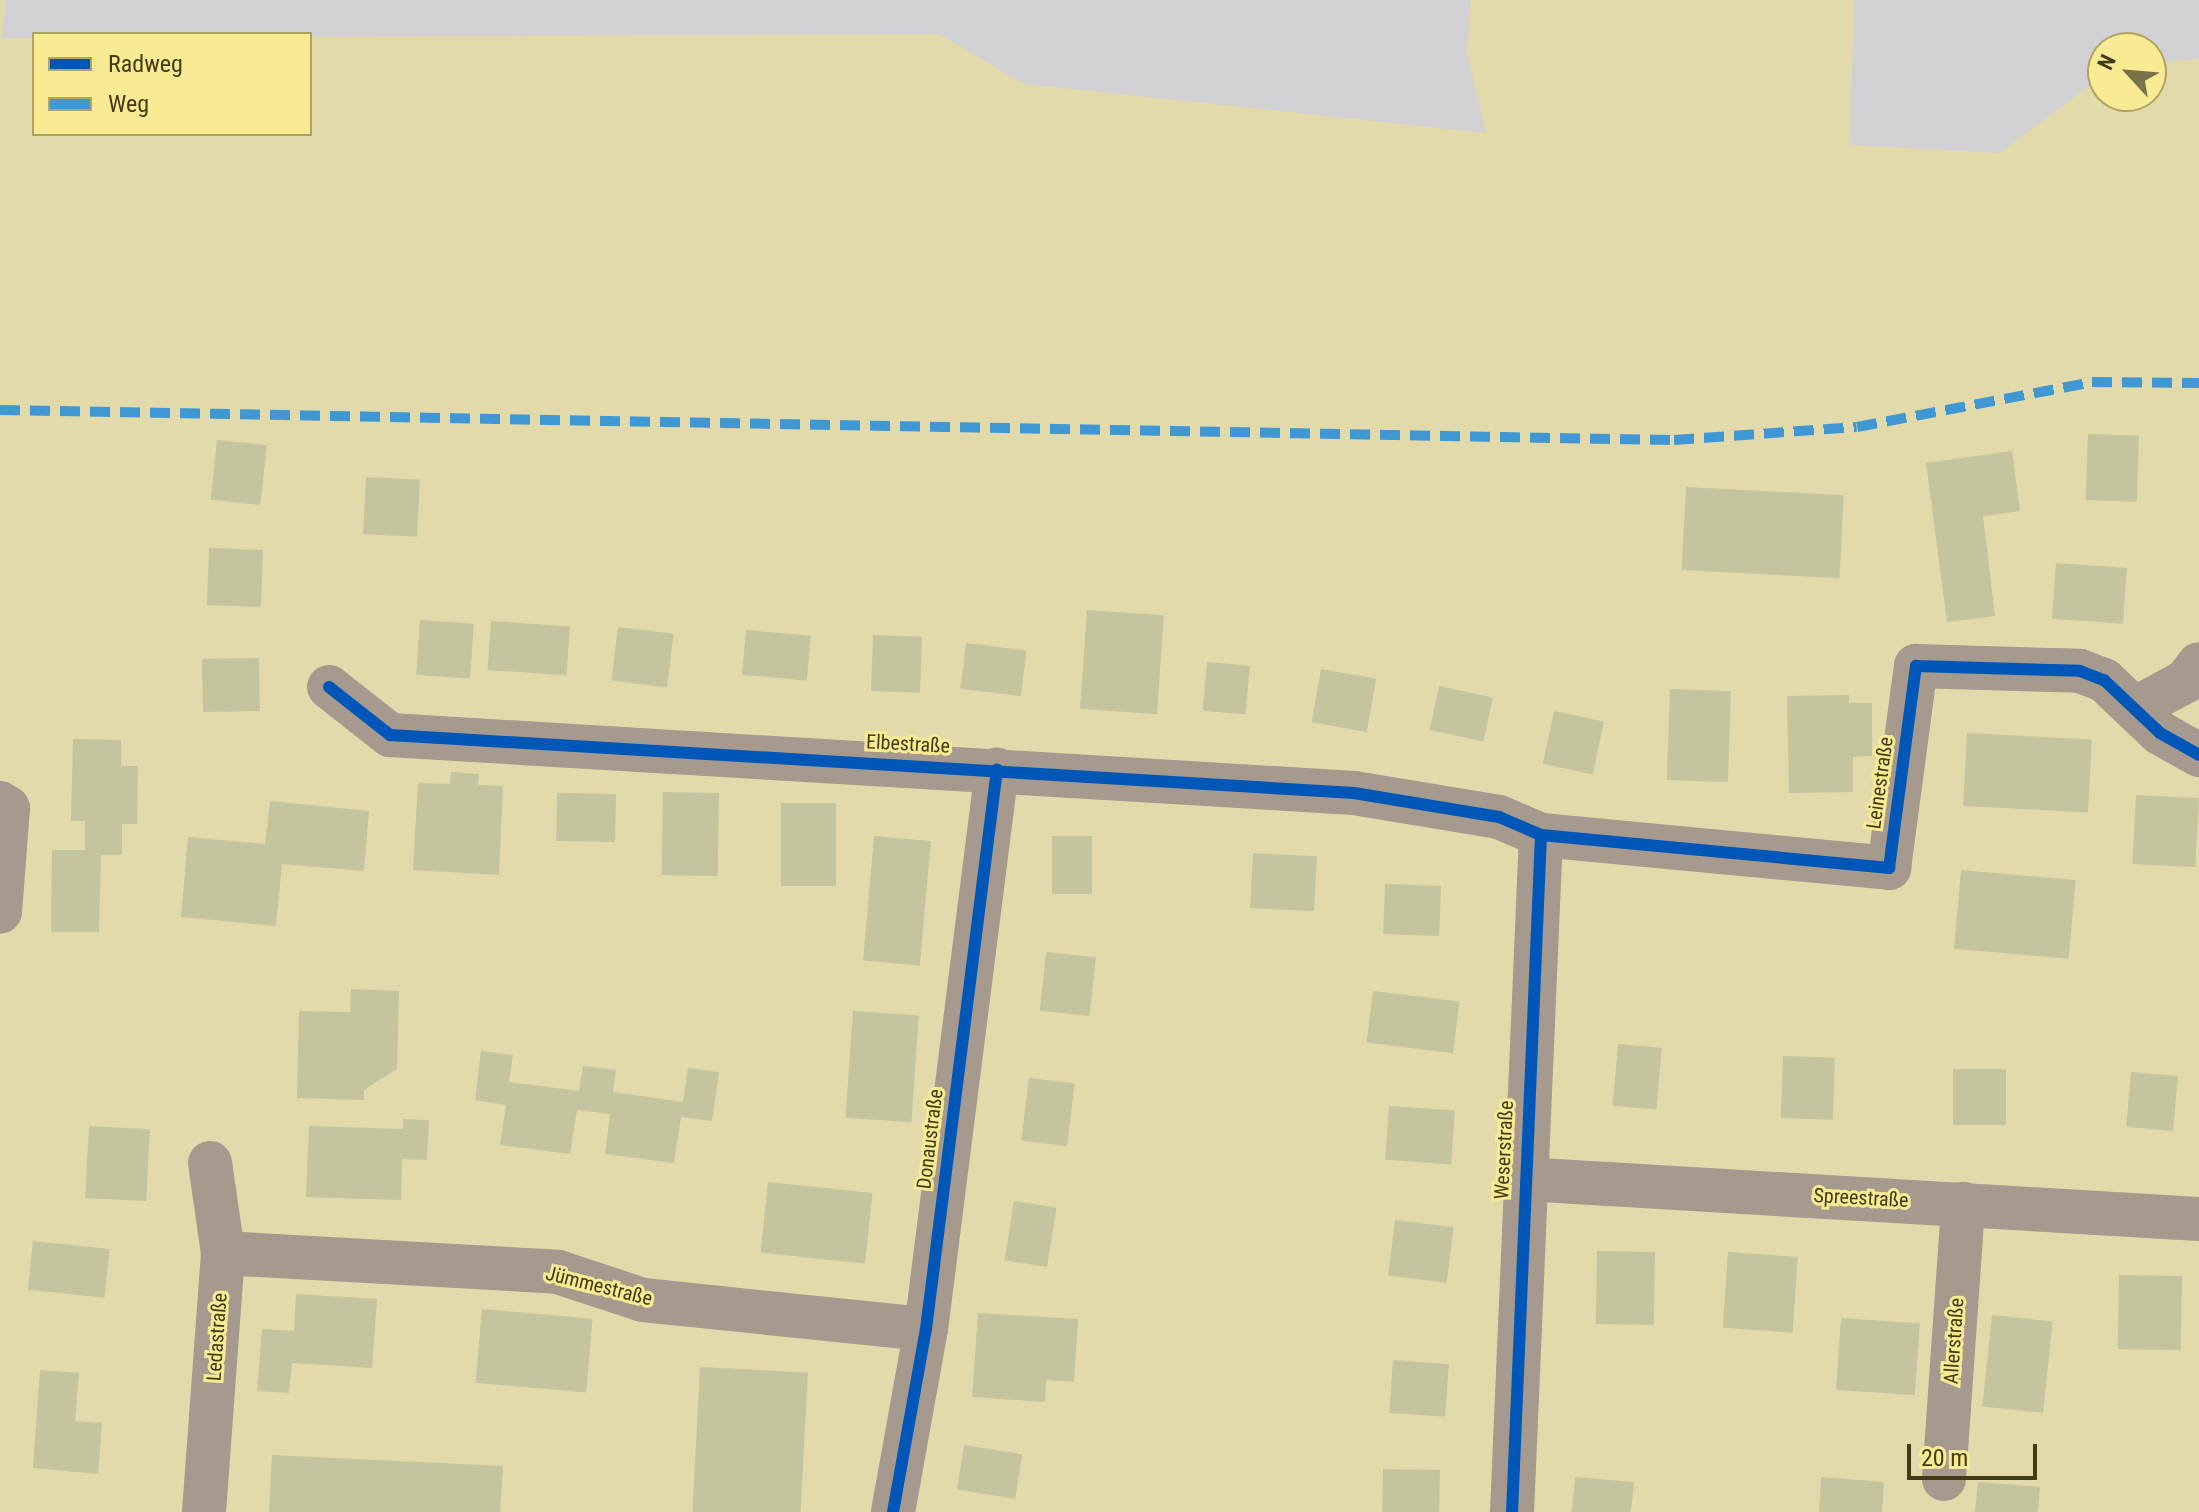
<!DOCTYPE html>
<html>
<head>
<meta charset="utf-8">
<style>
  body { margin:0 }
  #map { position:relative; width:2199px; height:1512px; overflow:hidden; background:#e2daaa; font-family:"Roboto Condensed",sans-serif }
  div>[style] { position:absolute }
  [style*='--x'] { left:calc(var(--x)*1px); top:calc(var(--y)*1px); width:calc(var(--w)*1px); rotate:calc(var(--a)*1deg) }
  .green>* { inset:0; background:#d2d1d4 }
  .building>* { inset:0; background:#c4c49e; transform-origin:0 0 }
  .minor>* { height:44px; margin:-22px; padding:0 22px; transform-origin:22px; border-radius:22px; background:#a6998e }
  .quiet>* { height:10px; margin-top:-5px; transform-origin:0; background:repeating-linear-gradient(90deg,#3f98d4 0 20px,transparent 0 30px) }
  .cycleway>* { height:12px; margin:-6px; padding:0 6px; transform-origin:6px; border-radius:6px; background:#0057b8 }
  span { translate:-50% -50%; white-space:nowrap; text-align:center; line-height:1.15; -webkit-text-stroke:6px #f9eb93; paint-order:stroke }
  .street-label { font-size:20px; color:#413b16 }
  .legend { position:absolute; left:32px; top:32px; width:280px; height:104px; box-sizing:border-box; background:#f9eb93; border:2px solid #afa561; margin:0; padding:10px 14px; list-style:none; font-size:24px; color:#413b16 }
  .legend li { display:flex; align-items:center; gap:16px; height:40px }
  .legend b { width:40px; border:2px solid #afa561 }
  .north { position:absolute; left:2087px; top:32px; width:80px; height:80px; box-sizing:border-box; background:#f9eb93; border:2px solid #afa561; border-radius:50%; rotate:296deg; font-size:22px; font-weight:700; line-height:32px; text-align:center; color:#413b16 }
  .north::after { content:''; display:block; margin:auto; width:28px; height:36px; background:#79734a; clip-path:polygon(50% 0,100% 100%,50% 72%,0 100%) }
  .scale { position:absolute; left:1907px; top:1444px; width:130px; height:36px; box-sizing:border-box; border:4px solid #413b16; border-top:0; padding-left:10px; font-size:24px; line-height:28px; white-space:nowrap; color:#413b16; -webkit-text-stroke:6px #f9eb93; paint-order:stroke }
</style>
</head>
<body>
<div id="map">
  <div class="green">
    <i style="clip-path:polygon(6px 0,1471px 0,1467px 53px,1486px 133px,1024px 84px,939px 34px,2px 38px)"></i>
    <i style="clip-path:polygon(1854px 0,2199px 0,2199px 59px,2151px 63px,2151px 48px,2103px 48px,2103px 75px,2000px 153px,1850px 145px)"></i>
  </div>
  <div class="building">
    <i style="left:2088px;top:434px;width:51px;height:66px;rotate:2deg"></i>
    <i style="left:217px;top:440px;width:50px;height:60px;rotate:6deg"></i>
    <i style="clip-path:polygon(2012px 451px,2020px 511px,1983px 516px,1995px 616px,1947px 622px,1926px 463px)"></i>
    <i style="left:366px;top:477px;width:54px;height:57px;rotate:3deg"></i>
    <i style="left:1686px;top:487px;width:158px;height:83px;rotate:3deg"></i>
    <i style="left:209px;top:548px;width:54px;height:57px;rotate:2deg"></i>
    <i style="left:2056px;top:563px;width:71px;height:56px;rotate:4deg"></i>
    <i style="left:1087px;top:610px;width:77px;height:99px;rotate:4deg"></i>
    <i style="left:420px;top:620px;width:54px;height:55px;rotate:4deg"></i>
    <i style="left:491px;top:621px;width:79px;height:49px;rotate:4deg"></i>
    <i style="left:618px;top:627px;width:56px;height:54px;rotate:7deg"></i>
    <i style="left:746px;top:630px;width:65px;height:45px;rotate:5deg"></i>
    <i style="left:873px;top:635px;width:49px;height:56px;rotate:2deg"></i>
    <i style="left:966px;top:643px;width:61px;height:46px;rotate:7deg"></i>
    <i style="left:259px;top:658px;width:53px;height:57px;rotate:89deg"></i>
    <i style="left:1207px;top:662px;width:43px;height:49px;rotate:5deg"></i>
    <i style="left:1321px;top:669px;width:56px;height:54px;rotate:10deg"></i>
    <i style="left:1439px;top:686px;width:55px;height:45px;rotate:12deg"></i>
    <i style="left:1670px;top:689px;width:61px;height:91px;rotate:2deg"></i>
    <i style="clip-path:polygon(1849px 695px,1849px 703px,1872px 703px,1872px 756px,1853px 757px,1853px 792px,1789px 793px,1787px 696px)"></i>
    <i style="left:1554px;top:711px;width:51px;height:54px;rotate:12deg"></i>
    <i style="left:1967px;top:733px;width:125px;height:73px;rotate:3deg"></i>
    <i style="clip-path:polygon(73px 739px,121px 740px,121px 766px,138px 766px,137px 824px,122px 824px,122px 855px,101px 855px,99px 932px,51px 932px,52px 850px,85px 850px,85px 821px,71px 821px)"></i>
    <i style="clip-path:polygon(451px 772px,479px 774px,478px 785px,503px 786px,499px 875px,413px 870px,418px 783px,450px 784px)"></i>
    <i style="left:663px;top:792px;width:56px;height:83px;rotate:1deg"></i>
    <i style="left:557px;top:793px;width:59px;height:48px;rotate:1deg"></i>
    <i style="left:2136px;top:795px;width:63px;height:69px;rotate:3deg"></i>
    <i style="clip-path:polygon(270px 801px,369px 811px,364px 871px,282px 864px,276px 926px,181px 917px,188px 837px,265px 844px)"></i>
    <i style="left:781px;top:803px;width:55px;height:83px"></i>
    <i style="left:874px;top:836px;width:57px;height:125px;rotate:5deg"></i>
    <i style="left:1052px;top:836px;width:40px;height:58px"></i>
    <i style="left:1253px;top:853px;width:64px;height:55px;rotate:3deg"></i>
    <i style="left:1961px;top:870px;width:115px;height:79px;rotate:5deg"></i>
    <i style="left:1385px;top:884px;width:56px;height:50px;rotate:2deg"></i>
    <i style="left:1046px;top:952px;width:50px;height:59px;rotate:6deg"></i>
    <i style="clip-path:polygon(351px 989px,399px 991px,397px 1069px,364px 1090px,364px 1100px,297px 1098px,299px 1011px,350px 1012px)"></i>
    <i style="left:1373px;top:991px;width:87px;height:52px;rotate:7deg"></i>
    <i style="left:853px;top:1011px;width:66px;height:107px;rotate:4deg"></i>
    <i style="left:1618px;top:1044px;width:44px;height:62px;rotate:5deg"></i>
    <i style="clip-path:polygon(481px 1051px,513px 1055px,509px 1082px,579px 1091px,583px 1066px,616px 1070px,613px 1092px,683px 1102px,688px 1068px,719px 1072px,712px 1121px,681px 1117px,674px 1163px,605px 1154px,610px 1114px,577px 1110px,570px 1154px,500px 1145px,506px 1105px,475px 1100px)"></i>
    <i style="left:1783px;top:1056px;width:52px;height:62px;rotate:2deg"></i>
    <i style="left:1953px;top:1069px;width:53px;height:56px"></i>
    <i style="left:2131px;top:1072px;width:47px;height:55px;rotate:5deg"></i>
    <i style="left:1029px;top:1078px;width:46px;height:63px;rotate:7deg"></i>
    <i style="left:1389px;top:1106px;width:66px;height:54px;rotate:4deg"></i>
    <i style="clip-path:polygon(403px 1119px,429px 1120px,427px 1160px,402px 1159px,401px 1200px,306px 1197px,309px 1126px,403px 1129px)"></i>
    <i style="left:89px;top:1126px;width:61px;height:72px;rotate:3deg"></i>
    <i style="left:768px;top:1182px;width:105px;height:71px;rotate:6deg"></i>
    <i style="left:1014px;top:1201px;width:43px;height:60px;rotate:9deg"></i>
    <i style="left:1395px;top:1220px;width:59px;height:56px;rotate:7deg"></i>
    <i style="left:33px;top:1241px;width:77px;height:49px;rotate:6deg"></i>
    <i style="left:1597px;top:1251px;width:58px;height:73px;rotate:1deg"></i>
    <i style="left:1728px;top:1252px;width:70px;height:76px;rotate:4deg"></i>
    <i style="left:2119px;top:1275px;width:63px;height:74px;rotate:1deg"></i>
    <i style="clip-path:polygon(296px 1294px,377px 1299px,372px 1368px,292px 1363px,289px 1393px,257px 1391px,262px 1329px,294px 1331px)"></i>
    <i style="left:482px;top:1309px;width:111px;height:74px;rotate:5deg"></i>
    <i style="clip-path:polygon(978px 1313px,1078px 1319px,1074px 1382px,1046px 1380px,1045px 1402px,972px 1397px)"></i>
    <i style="left:1992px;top:1315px;width:61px;height:92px;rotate:6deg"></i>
    <i style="left:1841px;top:1318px;width:79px;height:72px;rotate:4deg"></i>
    <i style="left:1393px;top:1360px;width:56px;height:53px;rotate:4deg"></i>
    <i style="left:700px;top:1367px;width:108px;height:145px;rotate:3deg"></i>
    <i style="clip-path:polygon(40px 1370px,79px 1373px,75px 1421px,102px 1423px,98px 1474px,33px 1468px)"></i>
    <i style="left:964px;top:1445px;width:59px;height:45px;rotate:9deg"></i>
    <i style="clip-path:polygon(272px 1455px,503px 1466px,500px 1512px,269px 1512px)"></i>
    <i style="left:1383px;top:1469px;width:57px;height:43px;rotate:1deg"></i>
    <i style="clip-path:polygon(1575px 1477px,1634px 1482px,1631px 1512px,1572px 1512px)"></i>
    <i style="clip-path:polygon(1821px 1477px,1884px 1482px,1882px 1512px,1819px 1512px)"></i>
    <i style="clip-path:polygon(1978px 1482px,2040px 1487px,2038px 1512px,1975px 1512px)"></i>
  </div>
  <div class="minor">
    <i style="--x:329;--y:687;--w:78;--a:38.2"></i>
    <i style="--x:390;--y:735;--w:966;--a:3.44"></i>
    <i style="--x:1354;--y:793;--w:147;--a:9.4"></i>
    <i style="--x:1499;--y:817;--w:46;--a:23.2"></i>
    <i style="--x:1541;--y:835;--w:678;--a:92.45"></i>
    <i style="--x:2136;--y:708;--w:57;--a:-28.4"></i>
    <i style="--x:2186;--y:681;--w:21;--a:-53"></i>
    <i style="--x:0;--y:803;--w:9;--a:32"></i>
    <i style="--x:8;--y:808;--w:104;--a:94.4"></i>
    <i style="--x:1541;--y:835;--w:350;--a:5.4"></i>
    <i style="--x:1889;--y:868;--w:204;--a:-82.4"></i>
    <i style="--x:1916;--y:666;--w:164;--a:1.7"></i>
    <i style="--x:2080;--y:671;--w:26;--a:21"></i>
    <i style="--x:2104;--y:680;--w:77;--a:43.4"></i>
    <i style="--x:2160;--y:733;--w:45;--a:29.4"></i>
    <i style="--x:1523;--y:1179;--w:677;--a:3.39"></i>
    <i style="--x:223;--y:1253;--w:336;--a:3.2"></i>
    <i style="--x:558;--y:1272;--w:89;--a:18.2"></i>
    <i style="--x:643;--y:1300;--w:284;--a:5.9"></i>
    <i style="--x:1944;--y:1479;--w:276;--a:-86"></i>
    <i style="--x:204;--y:1512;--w:260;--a:-85.8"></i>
    <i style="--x:223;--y:1253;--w:91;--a:-98.2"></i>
    <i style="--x:893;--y:1512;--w:186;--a:-79.8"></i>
    <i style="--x:926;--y:1329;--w:564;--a:-82.77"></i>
  </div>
  <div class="quiet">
    <i style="--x:0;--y:410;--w:1674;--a:1.03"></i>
    <i style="--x:1674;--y:440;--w:183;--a:-4.1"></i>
    <i style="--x:1857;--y:427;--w:239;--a:-10.8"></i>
    <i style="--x:2092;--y:382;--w:107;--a:0.5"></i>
  </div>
  <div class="cycleway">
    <i style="--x:329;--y:687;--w:78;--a:38.2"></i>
    <i style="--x:390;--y:735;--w:966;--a:3.44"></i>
    <i style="--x:1354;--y:793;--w:147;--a:9.4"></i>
    <i style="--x:1499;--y:817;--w:46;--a:23.2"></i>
    <i style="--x:1541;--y:835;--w:678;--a:92.45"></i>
    <i style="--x:1541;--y:835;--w:350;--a:5.4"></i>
    <i style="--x:1889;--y:868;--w:204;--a:-82.4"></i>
    <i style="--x:1916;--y:666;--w:164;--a:1.7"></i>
    <i style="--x:2080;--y:671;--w:26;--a:21"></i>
    <i style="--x:2104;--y:680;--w:77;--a:43.4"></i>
    <i style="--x:2160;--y:733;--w:45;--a:29.4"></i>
    <i style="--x:893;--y:1512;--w:186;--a:-79.8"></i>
    <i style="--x:926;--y:1329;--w:564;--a:-82.77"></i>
  </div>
  <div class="street-label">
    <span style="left:908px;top:744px;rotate:3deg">Elbestraße</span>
    <span style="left:1880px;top:783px;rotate:-82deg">Leinestraße</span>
    <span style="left:930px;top:1139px;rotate:-83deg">Donaustraße</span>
    <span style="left:1504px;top:1150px;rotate:-87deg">Weserstraße</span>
    <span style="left:1861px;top:1198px;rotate:3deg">Spreestraße</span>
    <span style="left:599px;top:1286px;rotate:14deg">Jümmestraße</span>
    <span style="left:217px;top:1337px;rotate:-86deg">Ledastraße</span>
    <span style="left:1954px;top:1341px;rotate:-86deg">Allerstraße</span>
  </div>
  <ul class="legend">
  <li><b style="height:10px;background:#0057b8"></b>Radweg</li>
  <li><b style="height:10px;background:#3f98d4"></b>Weg</li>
  </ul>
  <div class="north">N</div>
  <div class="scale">20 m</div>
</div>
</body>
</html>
